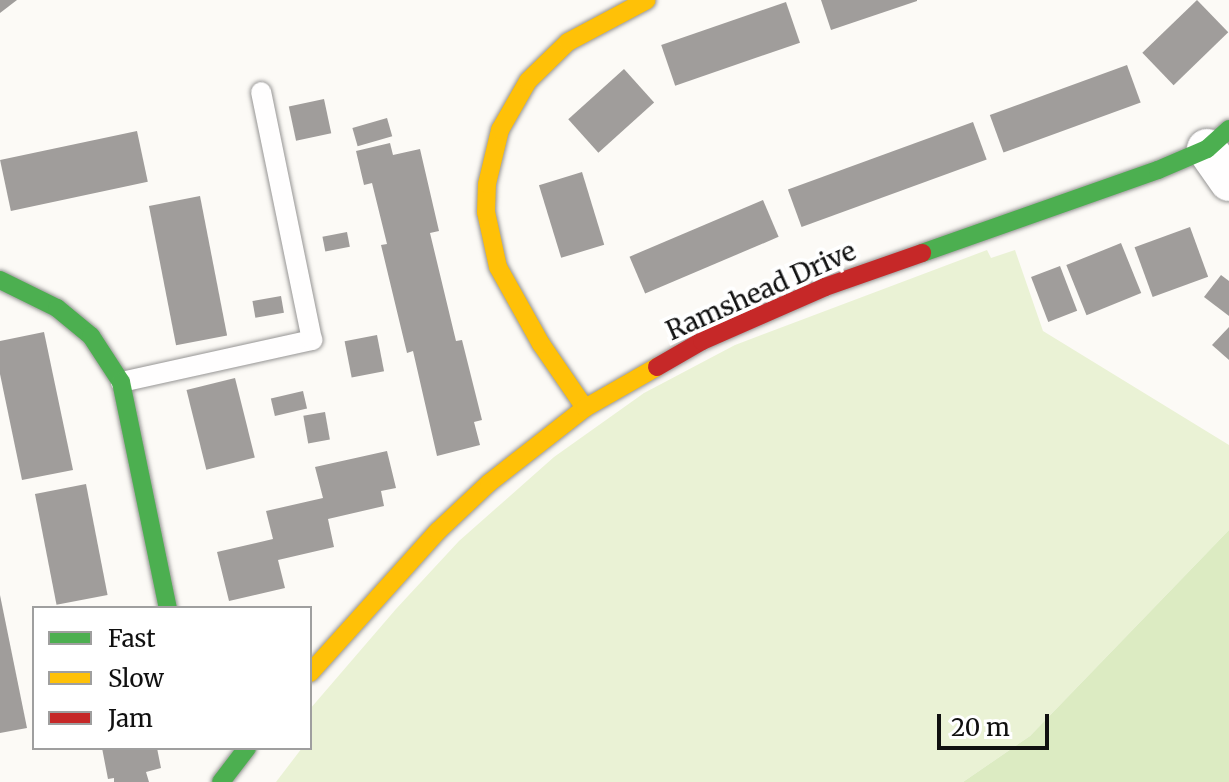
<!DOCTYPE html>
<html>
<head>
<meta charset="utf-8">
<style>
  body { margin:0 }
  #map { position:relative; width:1229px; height:782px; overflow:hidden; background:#fcfaf6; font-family:Merriweather,serif }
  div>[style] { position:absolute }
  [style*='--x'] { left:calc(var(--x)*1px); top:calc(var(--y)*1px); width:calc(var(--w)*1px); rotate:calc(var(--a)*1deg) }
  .green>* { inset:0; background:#eaf2d5 }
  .forest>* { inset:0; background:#dcebc2 }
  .building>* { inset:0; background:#a09d9b; transform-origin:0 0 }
  .roads { filter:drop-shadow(0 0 2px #969594) drop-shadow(0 0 2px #969594) }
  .lane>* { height:20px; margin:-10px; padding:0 10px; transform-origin:10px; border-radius:10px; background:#fffefe }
  .street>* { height:40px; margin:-20px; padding:0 20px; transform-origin:20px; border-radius:20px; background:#fffefe }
  .fast>* { height:18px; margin:-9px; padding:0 9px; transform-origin:9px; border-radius:9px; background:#4caf50 }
  .slow>* { height:18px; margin:-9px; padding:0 9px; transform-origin:9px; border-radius:9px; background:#ffc107 }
  .jam>* { height:18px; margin:-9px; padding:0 9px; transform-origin:9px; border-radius:9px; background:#c62828 }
  span { translate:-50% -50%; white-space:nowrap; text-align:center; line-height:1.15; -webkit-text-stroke:8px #fff; paint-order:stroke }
  .street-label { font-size:26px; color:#101010 }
  .legend { position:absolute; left:32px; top:606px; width:280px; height:144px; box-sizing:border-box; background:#fff; border:2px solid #9f9f9f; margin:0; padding:10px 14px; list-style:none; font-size:24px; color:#101010 }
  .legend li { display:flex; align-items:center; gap:16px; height:40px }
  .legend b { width:40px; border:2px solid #9f9f9f }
  .scale { position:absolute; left:937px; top:714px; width:112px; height:36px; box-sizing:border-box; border:4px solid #101010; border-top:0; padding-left:10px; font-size:24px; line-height:28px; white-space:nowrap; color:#101010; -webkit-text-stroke:6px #fff; paint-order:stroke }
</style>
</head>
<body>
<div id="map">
  <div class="green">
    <i style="clip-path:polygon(987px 250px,991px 258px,1015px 250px,1043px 331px,1229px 445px,1229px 530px,1030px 736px,963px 782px,276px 782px,302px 748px,310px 748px,310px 709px,396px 609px,459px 541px,554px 457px,644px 393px,735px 345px)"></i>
  </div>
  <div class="forest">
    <i style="clip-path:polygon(1229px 530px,1229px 782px,963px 782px,1030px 736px)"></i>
  </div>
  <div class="building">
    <i style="clip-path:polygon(0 0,17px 0,0 13px)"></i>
    <i style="clip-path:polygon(821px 0,917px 0,917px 1px,831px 30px)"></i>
    <i style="left:1197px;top:0;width:45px;height:76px;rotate:46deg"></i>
    <i style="left:786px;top:2px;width:43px;height:132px;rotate:71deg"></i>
    <i style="left:1127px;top:65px;width:40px;height:146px;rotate:70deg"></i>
    <i style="left:624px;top:69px;width:45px;height:75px;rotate:48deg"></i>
    <i style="left:324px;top:99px;width:35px;height:36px;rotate:78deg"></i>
    <i style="left:387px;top:118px;width:19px;height:36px;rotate:74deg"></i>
    <i style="left:973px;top:122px;width:40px;height:197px;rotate:70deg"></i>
    <i style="left:137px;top:131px;width:52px;height:140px;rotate:78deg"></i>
    <i style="clip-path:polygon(390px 143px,393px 155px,420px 149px,439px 231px,430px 233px,456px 341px,462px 340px,482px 420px,474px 422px,480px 445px,437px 456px,413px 351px,407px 353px,381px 245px,387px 244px,372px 183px,364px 185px,356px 151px)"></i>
    <i style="left:582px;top:172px;width:76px;height:45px;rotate:73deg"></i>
    <i style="left:200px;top:196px;width:142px;height:52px;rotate:79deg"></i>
    <i style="left:763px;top:200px;width:40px;height:145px;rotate:67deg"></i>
    <i style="left:1190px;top:227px;width:53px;height:59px;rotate:70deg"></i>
    <i style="left:347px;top:232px;width:15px;height:25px;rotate:79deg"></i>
    <i style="left:1121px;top:243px;width:54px;height:59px;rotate:68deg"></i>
    <i style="left:1060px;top:266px;width:48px;height:31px;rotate:69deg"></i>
    <i style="clip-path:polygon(1221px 275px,1229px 281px,1229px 316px,1204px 297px)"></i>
    <i style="left:281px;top:296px;width:17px;height:29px;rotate:80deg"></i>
    <i style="clip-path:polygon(1229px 327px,1229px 360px,1212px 345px)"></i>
    <i style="clip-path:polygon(44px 332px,73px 470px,22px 480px,0 374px,0 341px)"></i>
    <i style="left:377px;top:335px;width:37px;height:33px;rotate:79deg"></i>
    <i style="left:235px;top:378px;width:82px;height:50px;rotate:76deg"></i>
    <i style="left:303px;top:391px;width:18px;height:33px;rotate:77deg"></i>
    <i style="left:325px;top:412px;width:28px;height:22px;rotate:80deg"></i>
    <i style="clip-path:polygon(387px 451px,396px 488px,381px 491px,384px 506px,328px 519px,334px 547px,278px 560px,285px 588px,229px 601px,217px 552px,273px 539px,266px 511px,323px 498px,315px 467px)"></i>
    <i style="left:86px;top:484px;width:113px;height:52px;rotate:79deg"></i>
    <i style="clip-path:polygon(0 595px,27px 728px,0 733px)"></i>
    <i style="clip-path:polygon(102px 748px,157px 748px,161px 768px,146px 772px,149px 782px,114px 782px,114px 778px,108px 779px)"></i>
  </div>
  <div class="roads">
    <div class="lane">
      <i style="--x:121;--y:382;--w:196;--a:-12.4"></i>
      <i style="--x:312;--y:340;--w:253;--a:-101.6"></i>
    </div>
    <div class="street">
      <i style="--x:1207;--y:149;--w:39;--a:55"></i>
    </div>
    <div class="fast">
      <i style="--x:922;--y:253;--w:250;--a:-19.4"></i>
      <i style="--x:1158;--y:170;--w:53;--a:-23.2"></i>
      <i style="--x:1207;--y:149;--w:30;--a:-42"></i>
      <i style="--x:0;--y:280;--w:64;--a:26.2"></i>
      <i style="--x:57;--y:308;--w:44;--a:39.5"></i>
      <i style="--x:91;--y:336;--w:55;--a:56.9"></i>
      <i style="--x:121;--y:382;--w:231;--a:78.3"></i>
      <i style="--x:221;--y:782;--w:43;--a:-52.6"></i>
    </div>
    <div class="slow">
      <i style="--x:585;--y:408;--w:78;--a:-124.5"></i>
      <i style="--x:541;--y:344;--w:88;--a:-119.2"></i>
      <i style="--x:498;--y:267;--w:56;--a:-102.3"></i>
      <i style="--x:486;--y:212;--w:28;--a:-88"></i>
      <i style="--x:487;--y:184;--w:56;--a:-76.5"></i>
      <i style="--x:500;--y:130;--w:56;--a:-60.3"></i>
      <i style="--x:528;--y:81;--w:56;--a:-44.3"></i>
      <i style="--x:568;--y:42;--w:89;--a:-28"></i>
      <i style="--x:310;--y:673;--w:191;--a:-48"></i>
      <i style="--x:438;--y:531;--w:70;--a:-43.3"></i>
      <i style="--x:489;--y:483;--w:122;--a:-38"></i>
      <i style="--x:585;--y:408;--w:83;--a:-29.7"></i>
    </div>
    <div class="jam">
      <i style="--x:657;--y:367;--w:52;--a:-30"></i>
      <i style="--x:702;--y:341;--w:134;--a:-23.7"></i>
      <i style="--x:825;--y:287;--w:103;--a:-19.3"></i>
    </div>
  </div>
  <div class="street-label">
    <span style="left:761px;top:291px;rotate:-24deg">Ramshead Drive</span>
  </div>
  <ul class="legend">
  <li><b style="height:10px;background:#4caf50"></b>Fast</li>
  <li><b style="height:10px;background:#ffc107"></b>Slow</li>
  <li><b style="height:10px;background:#c62828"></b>Jam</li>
  </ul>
  <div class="scale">20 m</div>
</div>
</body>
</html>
